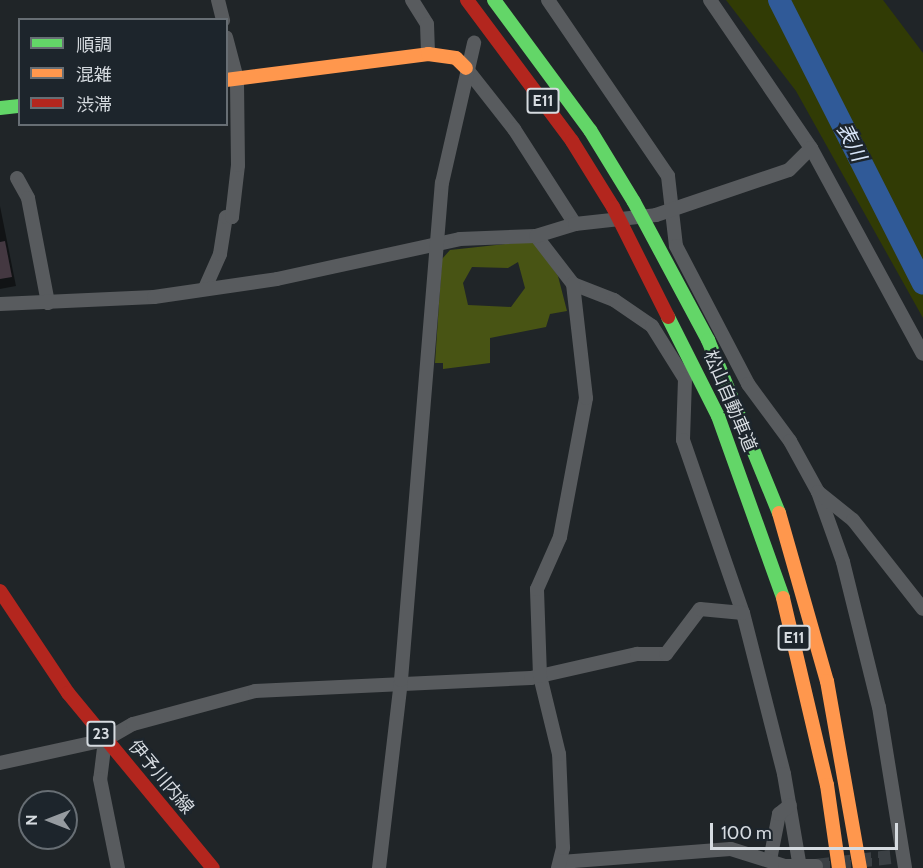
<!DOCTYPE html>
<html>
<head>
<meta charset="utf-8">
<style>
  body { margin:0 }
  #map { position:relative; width:923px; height:868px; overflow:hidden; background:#202528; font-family:Cabin,"Noto Sans JP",sans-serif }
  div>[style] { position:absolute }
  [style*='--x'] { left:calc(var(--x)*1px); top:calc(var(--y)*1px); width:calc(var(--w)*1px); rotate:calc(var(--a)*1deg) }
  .green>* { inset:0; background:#313b05 }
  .forest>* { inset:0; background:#485414 }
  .shadow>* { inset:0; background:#0007 }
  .river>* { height:22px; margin:-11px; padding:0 11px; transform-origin:11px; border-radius:11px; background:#305a98 }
  .building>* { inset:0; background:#443841 }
  .street-tunnel>* { height:14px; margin-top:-7px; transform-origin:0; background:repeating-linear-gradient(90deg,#3b4044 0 14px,transparent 0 21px) }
  .street>* { height:14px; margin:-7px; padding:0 7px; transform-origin:7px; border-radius:7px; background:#585b5e }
  .fast>* { height:14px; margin:-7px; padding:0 7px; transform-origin:7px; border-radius:7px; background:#63d668 }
  .slow>* { height:14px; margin:-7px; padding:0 7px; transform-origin:7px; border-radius:7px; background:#ff974d }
  .jam>* { height:14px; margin:-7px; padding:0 7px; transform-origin:7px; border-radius:7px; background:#b3261e }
  span { translate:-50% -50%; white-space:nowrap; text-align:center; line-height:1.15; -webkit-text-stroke:5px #1d252c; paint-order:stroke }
  .shield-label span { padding:2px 4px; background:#1d252c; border:2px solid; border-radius:4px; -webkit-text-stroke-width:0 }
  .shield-label { font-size:16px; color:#d6dbe0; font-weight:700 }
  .street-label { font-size:18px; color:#d6dbe0 }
  .water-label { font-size:20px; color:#d8e5f9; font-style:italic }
  .legend { position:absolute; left:18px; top:18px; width:210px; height:108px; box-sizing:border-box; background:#1d252c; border:2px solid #676e74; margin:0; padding:8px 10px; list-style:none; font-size:18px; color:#d6dbe0 }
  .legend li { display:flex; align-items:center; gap:12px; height:30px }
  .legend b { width:30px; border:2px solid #676e74 }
  .north { position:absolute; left:18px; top:790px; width:60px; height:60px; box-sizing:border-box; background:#1d252c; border:2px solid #676e74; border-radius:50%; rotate:270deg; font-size:16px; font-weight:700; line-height:24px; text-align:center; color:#d6dbe0 }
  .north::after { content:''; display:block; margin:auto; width:21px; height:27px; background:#969ba0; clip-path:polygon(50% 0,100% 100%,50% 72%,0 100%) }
  .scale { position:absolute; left:710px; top:823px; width:188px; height:27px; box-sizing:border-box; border:3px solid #d6dbe0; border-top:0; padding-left:8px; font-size:18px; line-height:21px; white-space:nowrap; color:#d6dbe0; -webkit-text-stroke:4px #1d252c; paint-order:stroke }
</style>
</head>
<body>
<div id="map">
  <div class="green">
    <i style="clip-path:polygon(726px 0,883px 0,923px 53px,923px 318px,796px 91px)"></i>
  </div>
  <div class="forest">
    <i style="clip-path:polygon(evenodd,534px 241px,558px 276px,567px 311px,550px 314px,546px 327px,490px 338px,490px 363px,443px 369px,443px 363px,435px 363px,442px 259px,450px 250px,534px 241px,518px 262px,525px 288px,511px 307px,468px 305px,463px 283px,472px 267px,508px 268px,518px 262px)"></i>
  </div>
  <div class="shadow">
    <i style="clip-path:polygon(0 206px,16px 286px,0 289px)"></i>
  </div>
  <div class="river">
    <i style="--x:779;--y:0;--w:318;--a:63.1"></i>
  </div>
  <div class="building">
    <i style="clip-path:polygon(5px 241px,12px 277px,0 279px,0 242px)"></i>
  </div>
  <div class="street-tunnel">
    <i style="--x:816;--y:866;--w:75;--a:-6.9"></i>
  </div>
  <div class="street">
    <i style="--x:218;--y:0;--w:21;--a:76"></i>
    <i style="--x:412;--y:0;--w:28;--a:58"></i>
    <i style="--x:427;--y:24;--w:30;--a:88"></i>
    <i style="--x:548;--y:0;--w:213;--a:55.7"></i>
    <i style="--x:668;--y:176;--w:70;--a:83.5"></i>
    <i style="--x:676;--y:246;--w:156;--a:62.4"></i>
    <i style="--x:748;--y:384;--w:71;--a:53.6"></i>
    <i style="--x:790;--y:441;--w:58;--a:61.2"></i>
    <i style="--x:818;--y:492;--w:74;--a:70.3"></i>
    <i style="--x:843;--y:562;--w:149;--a:76.1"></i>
    <i style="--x:879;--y:707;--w:163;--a:80.8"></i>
    <i style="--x:710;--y:0;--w:179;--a:55.7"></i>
    <i style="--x:811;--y:148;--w:234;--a:61.5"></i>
    <i style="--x:466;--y:68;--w:78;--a:51.8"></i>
    <i style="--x:514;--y:129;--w:113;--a:57.3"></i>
    <i style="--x:17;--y:178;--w:23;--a:61"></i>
    <i style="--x:28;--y:198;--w:107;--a:79.2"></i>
    <i style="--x:536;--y:236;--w:61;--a:52.4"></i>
    <i style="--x:573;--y:284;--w:44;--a:21.3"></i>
    <i style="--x:614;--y:300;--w:46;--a:34.4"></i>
    <i style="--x:652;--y:326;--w:62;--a:58.1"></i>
    <i style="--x:685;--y:379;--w:61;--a:91.9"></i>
    <i style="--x:683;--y:440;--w:183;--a:70.9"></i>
    <i style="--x:743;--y:613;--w:166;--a:75.7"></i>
    <i style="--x:784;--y:774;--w:95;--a:80.3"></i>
    <i style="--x:205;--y:288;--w:37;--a:-66"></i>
    <i style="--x:220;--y:254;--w:37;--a:-81"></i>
    <i style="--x:226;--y:217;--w:6;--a:0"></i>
    <i style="--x:232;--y:217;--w:52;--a:-83.4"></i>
    <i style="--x:238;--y:165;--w:86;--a:-90.7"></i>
    <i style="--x:237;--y:79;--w:43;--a:-104.7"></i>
    <i style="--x:0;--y:304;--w:154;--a:-2.6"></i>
    <i style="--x:154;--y:297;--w:124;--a:-8.3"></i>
    <i style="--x:277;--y:279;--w:187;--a:-12.3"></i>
    <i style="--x:460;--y:239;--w:76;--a:-2.3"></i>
    <i style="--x:536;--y:236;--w:41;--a:-17.1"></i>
    <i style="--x:575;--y:224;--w:81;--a:-6.3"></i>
    <i style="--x:656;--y:215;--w:140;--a:-18.7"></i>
    <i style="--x:789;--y:170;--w:31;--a:-45"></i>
    <i style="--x:818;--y:492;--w:45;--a:38.7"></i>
    <i style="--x:853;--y:520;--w:113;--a:51.8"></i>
    <i style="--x:105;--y:740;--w:39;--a:97"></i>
    <i style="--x:100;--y:779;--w:91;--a:78.6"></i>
    <i style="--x:0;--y:763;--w:107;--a:-12.4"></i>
    <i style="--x:105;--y:740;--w:32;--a:-30"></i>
    <i style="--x:133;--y:724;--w:126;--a:-15.1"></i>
    <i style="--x:255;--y:691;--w:276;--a:-2.7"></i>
    <i style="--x:531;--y:678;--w:109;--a:-12.8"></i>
    <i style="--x:637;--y:654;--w:29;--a:0"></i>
    <i style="--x:666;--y:654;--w:56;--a:-52.9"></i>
    <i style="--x:700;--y:609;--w:43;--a:5.3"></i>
    <i style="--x:770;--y:860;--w:47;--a:-78.9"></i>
    <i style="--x:779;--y:814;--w:14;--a:-39"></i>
    <i style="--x:561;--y:862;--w:170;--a:-4.4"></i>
    <i style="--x:731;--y:849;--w:57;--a:17.5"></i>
    <i style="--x:785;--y:866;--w:31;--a:0"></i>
    <i style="--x:379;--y:868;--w:189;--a:-83.3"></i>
    <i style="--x:401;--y:680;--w:499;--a:-85.3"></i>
    <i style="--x:442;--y:183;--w:144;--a:-77.1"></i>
    <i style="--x:558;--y:868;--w:21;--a:-76"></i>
    <i style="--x:563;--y:848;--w:94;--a:-92.4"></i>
    <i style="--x:559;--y:754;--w:80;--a:-103.7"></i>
    <i style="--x:540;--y:676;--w:87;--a:-92"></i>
    <i style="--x:537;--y:589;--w:57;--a:-66.1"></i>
    <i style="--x:560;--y:537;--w:141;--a:-79.4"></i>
    <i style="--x:586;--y:398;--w:115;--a:-96.5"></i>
  </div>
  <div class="fast">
    <i style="--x:494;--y:0;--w:162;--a:53.6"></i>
    <i style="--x:590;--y:130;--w:84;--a:58.6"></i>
    <i style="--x:634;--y:202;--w:157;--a:61.8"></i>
    <i style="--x:708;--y:340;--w:187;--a:67.7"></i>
    <i style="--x:0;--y:108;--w:20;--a:-6"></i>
    <i style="--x:668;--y:317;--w:111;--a:63.2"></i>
    <i style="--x:718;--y:416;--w:193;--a:70.3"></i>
  </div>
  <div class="slow">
    <i style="--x:226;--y:80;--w:204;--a:-7.3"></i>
    <i style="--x:428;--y:54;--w:28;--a:8"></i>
    <i style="--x:456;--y:58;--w:14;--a:45"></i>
    <i style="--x:779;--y:513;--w:175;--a:74.1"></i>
    <i style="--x:827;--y:681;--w:190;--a:80"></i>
    <i style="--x:783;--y:598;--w:192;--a:76.8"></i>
    <i style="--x:827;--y:785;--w:84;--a:81.8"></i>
  </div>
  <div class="jam">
    <i style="--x:467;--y:0;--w:176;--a:53.3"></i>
    <i style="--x:572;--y:141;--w:78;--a:58.2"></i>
    <i style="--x:613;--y:207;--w:123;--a:63.4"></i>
    <i style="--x:0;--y:591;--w:123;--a:56.3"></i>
    <i style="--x:68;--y:693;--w:227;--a:50.4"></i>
  </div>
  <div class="shield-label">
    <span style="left:543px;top:101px">E11</span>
    <span style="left:794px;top:638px">E11</span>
    <span style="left:101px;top:734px">23</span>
  </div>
  <div class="street-label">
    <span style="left:730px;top:401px;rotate:67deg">松山自動車道</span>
    <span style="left:161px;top:777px;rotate:50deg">伊予川内線</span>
  </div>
  <div class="water-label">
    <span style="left:851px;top:142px;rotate:63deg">表川</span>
  </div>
  <ul class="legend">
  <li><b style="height:8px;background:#63d668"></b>順調</li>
  <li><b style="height:8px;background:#ff974d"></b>混雑</li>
  <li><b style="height:8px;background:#b3261e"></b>渋滞</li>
  </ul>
  <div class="north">N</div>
  <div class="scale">100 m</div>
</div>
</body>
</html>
